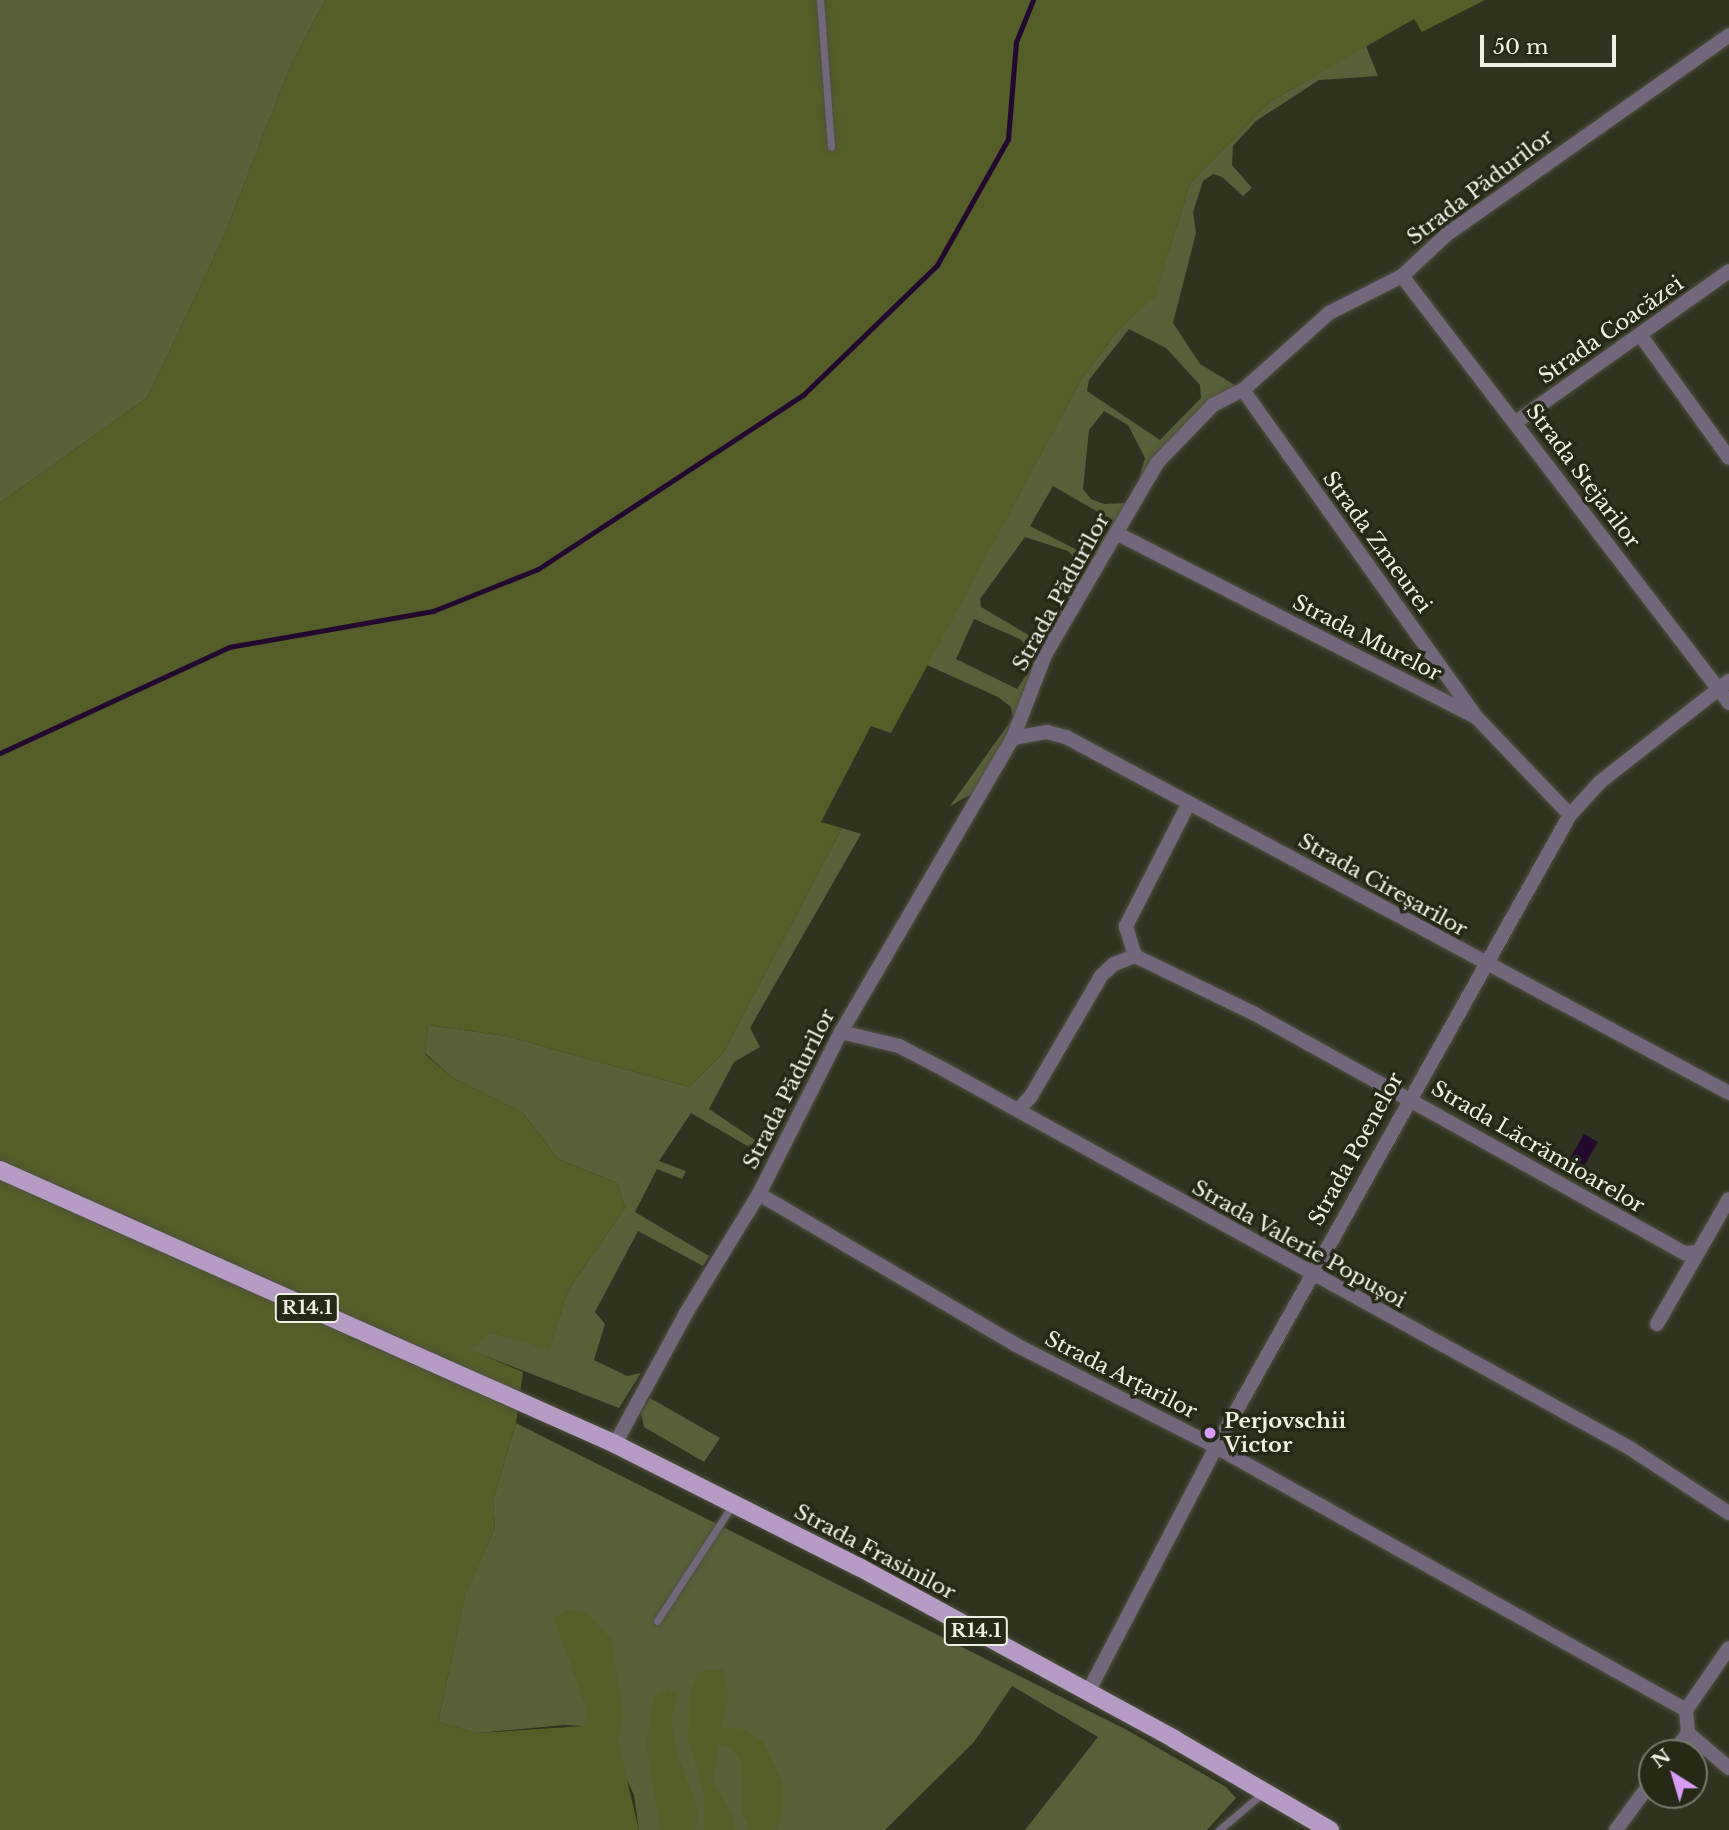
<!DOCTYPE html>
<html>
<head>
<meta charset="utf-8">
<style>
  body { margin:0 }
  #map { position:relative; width:1729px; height:1830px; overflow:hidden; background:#303320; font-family:"Libre Baskerville",serif }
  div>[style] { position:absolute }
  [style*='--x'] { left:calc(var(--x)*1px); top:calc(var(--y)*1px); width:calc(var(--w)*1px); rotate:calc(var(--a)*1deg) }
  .green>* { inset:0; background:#596039 }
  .forest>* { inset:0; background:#555d29 }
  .water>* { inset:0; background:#230930; transform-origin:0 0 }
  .stream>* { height:5px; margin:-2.5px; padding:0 2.5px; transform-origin:2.5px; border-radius:2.5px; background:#230930 }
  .roads { filter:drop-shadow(0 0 2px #4e513f) drop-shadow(0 0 2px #4e513f) }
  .service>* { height:7px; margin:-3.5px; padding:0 3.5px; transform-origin:3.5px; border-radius:3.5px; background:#73677b }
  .minor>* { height:14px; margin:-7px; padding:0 7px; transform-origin:7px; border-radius:7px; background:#73677b }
  .primary>* { height:18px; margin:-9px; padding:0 9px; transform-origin:9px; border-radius:9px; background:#b59cc5 }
  .dots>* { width:19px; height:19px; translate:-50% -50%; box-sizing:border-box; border:4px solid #262916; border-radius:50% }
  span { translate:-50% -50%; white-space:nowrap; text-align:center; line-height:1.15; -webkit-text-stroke:7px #262916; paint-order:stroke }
  .shield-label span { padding:2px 5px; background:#262916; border:2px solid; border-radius:5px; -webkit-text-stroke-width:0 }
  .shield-label { font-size:19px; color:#eef0e4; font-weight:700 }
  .street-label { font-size:21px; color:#eef0e4 }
  .poi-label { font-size:21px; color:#eef0e4; font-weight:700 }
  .left { translate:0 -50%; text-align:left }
  .north { position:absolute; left:1638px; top:1739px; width:70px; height:70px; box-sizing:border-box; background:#262916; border:2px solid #767968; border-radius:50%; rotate:323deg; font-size:19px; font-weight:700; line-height:28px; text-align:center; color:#eef0e4 }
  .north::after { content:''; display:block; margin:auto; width:24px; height:32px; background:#d79bf9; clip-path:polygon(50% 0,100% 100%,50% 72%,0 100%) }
  .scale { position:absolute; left:1480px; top:35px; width:136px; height:32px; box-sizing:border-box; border:4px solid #eef0e4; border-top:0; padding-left:9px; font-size:21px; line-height:24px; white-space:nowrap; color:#eef0e4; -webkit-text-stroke:5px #262916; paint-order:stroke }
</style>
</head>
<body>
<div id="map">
  <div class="green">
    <i style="clip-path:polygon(0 0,325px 0,291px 65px,221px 243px,147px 398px,0 503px)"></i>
    <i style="clip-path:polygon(evenodd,1366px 46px,1378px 76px,1319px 80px,1256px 121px,1233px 146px,1232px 165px,1252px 188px,1243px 196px,1222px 177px,1213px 174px,1203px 181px,1193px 212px,1196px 233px,1173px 323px,1200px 364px,1238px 387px,1160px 449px,975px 792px,950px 806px,1013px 718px,1011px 707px,998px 697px,927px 665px,1082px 378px,1119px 329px,1155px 296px,1190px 183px,1268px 103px,1366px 46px,1129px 329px,1166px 348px,1200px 385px,1201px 398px,1160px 440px,1087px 391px,1089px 380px,1129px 329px,1366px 46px,1104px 411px,1128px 425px,1145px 458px,1136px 490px,1125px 503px,1104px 504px,1091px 499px,1083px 489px,1089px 430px,1104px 411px,1366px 46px,1053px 486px,1112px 520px,1108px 532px,1087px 555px,1030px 526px,1053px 486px,1366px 46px,1025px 537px,1068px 551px,1083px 567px,1042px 643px,981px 607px,980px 599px,1025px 537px,1366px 46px,974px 619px,1020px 639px,1034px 654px,1034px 663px,1017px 689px,956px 659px,974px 619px)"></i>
    <i style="clip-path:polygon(842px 828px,861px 834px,750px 1028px,760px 1047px,734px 1062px,709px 1109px,767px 1148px,766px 1157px,691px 1113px,659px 1161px,686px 1171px,682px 1179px,657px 1169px,635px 1212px,709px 1256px,703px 1266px,638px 1231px,595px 1312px,605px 1324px,594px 1360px,627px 1376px,641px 1373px,619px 1408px,470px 1350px,490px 1332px,549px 1349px,568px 1290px,625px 1208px,617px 1183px,558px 1159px,523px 1113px,453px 1078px,425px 1053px,428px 1025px,506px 1036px,689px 1087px,723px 1053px)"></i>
    <i style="clip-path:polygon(650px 1398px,720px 1438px,704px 1462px,644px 1427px,641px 1413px)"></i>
    <i style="clip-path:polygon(516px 1423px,1127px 1730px,1226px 1787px,1236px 1798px,1207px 1830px,1025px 1830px,1098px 1737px,1012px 1686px,974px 1742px,885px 1830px,639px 1830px,634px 1795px,603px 1727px,564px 1725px,477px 1733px,438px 1722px,466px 1592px,495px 1528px,493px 1500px)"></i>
  </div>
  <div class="forest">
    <i style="clip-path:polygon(325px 0,1485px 0,1422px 32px,1414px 19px,1268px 103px,1190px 183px,1155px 297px,1119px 329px,1082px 378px,891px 733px,871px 726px,821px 822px,842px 828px,723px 1053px,689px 1087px,506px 1036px,428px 1025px,425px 1054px,453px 1078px,523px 1113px,558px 1159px,617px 1183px,625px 1208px,568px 1290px,549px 1350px,490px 1332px,471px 1350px,523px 1372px,516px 1423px,493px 1500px,495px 1528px,466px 1593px,438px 1722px,478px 1733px,584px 1726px,588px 1713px,554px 1618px,568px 1609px,588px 1614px,611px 1639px,623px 1713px,618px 1742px,639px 1830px,0 1830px,0 503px,147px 398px,221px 243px,291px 65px)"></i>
    <i style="clip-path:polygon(723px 1670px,729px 1697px,720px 1727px,744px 1729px,762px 1740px,783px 1782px,783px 1810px,776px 1830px,750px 1830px,742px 1814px,741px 1761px,729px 1746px,719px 1744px,713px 1782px,733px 1816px,735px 1830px,704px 1830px,704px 1793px,688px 1738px,690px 1692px,698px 1672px)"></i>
    <i style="clip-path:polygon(668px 1688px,678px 1693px,671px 1719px,676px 1751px,698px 1809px,696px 1830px,661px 1830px,646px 1747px,653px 1698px)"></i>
  </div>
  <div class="water">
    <i style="left:1584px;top:1134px;width:16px;height:27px;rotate:30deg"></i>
  </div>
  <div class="stream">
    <i style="--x:0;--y:753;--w:252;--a:-24.8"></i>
    <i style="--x:229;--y:647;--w:207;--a:-10"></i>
    <i style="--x:433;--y:611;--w:113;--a:-21.8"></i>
    <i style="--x:538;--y:569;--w:317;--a:-33.3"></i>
    <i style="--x:803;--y:395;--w:187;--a:-44.1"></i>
    <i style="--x:937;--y:265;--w:145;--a:-60.6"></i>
    <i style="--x:1008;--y:139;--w:97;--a:-85.3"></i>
    <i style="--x:1016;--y:42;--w:45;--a:-68"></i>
  </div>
  <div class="roads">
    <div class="service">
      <i style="--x:820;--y:0;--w:147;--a:85.7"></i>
      <i style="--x:657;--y:1621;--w:140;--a:-57"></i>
      <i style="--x:1219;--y:1830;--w:59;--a:-40.2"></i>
    </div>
    <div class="minor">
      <i style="--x:1402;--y:276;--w:538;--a:52.55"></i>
      <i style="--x:1641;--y:336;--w:150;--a:54.2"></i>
      <i style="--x:1243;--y:390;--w:398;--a:54.5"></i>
      <i style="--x:1516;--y:422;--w:261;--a:-35.3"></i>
      <i style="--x:1118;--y:534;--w:403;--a:27.1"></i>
      <i style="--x:1477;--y:718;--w:134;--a:46.2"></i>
      <i style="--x:1013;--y:738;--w:35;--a:-10"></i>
      <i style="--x:1047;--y:732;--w:20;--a:15"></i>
      <i style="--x:1066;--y:737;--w:753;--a:28.23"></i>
      <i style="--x:1135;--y:956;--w:133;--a:25.8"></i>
      <i style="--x:1255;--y:1014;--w:492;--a:29.1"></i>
      <i style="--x:1685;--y:1253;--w:13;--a:-4"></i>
      <i style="--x:841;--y:1032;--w:60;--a:13.6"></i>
      <i style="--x:899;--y:1046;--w:50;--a:27.6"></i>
      <i style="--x:943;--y:1069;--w:782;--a:28.89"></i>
      <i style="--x:1628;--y:1447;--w:121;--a:33.2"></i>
      <i style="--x:1018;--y:1110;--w:19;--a:-47"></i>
      <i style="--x:1031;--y:1096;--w:139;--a:-59.7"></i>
      <i style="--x:1101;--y:976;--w:18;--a:-43"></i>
      <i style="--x:1114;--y:964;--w:22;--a:-21"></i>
      <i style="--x:1135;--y:956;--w:31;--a:-107"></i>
      <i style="--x:1126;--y:926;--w:138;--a:-62.9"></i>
      <i style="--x:759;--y:1194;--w:298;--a:30.4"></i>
      <i style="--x:1016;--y:1345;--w:225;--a:27"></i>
      <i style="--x:1216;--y:1447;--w:539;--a:29.23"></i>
      <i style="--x:1657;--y:1324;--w:144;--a:-60.1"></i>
      <i style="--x:615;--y:1444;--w:149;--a:-61.5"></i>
      <i style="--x:686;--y:1313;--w:140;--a:-58.5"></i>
      <i style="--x:759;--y:1194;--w:182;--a:-63.2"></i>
      <i style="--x:841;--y:1032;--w:341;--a:-59.7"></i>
      <i style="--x:1013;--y:738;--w:89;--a:-68.9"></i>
      <i style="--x:1045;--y:655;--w:222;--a:-59.7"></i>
      <i style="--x:1157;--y:463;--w:81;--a:-46"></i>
      <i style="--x:1213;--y:405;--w:34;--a:-27"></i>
      <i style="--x:1243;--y:390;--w:115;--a:-41.8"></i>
      <i style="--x:1329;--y:313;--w:82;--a:-26.9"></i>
      <i style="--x:1402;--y:276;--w:60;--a:-43"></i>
      <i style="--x:1446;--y:235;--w:347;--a:-35.2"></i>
      <i style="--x:1088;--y:1692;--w:276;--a:-62.4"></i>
      <i style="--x:1216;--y:1447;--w:724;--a:-60.75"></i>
      <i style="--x:1570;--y:815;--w:45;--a:-47.7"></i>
      <i style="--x:1600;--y:782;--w:164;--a:-38.1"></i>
      <i style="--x:1688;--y:1733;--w:54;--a:40.5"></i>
      <i style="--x:1673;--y:1753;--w:25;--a:-53"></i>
      <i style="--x:1688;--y:1733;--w:23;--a:-95"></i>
      <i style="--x:1686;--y:1710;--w:75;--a:-55.3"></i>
      <i style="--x:1616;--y:1830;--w:61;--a:-53.7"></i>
    </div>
    <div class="primary">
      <i style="--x:0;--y:1170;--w:673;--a:24.01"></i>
      <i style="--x:615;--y:1444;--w:273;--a:26.8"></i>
      <i style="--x:859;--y:1567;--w:359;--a:28.6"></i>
      <i style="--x:1174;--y:1739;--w:181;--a:30.3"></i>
    </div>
  </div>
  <div class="dots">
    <i style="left:1210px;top:1433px;background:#d79bf9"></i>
  </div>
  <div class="shield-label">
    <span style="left:307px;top:1308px">R14.1</span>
    <span style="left:976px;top:1631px">R14.1</span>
  </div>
  <div class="street-label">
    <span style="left:1480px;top:187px;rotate:-37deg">Strada Pădurilor</span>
    <span style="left:1611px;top:330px;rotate:-35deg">Strada Coacăzei</span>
    <span style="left:1583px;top:476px;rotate:53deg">Strada Stejarilor</span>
    <span style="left:1377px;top:542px;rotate:54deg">Strada Zmeurei</span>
    <span style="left:1061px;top:592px;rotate:-61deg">Strada Pădurilor</span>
    <span style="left:1367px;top:638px;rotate:27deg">Strada Murelor</span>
    <span style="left:1383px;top:885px;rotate:29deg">Strada Cireșarilor</span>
    <span style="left:789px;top:1089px;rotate:-63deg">Strada Pădurilor</span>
    <span style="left:1538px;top:1147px;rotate:30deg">Strada Lăcrămioarelor</span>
    <span style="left:1356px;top:1149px;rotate:-61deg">Strada Poenelor</span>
    <span style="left:1299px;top:1244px;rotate:29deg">Strada Valerie Popușoi</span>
    <span style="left:1121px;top:1375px;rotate:27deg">Strada Arțarilor</span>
    <span style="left:875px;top:1552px;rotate:28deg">Strada Frasinilor</span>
  </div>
  <div class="poi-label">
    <span class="left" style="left:1224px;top:1433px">Perjovschii<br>Victor</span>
  </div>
  <div class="north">N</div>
  <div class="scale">50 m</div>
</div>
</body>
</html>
